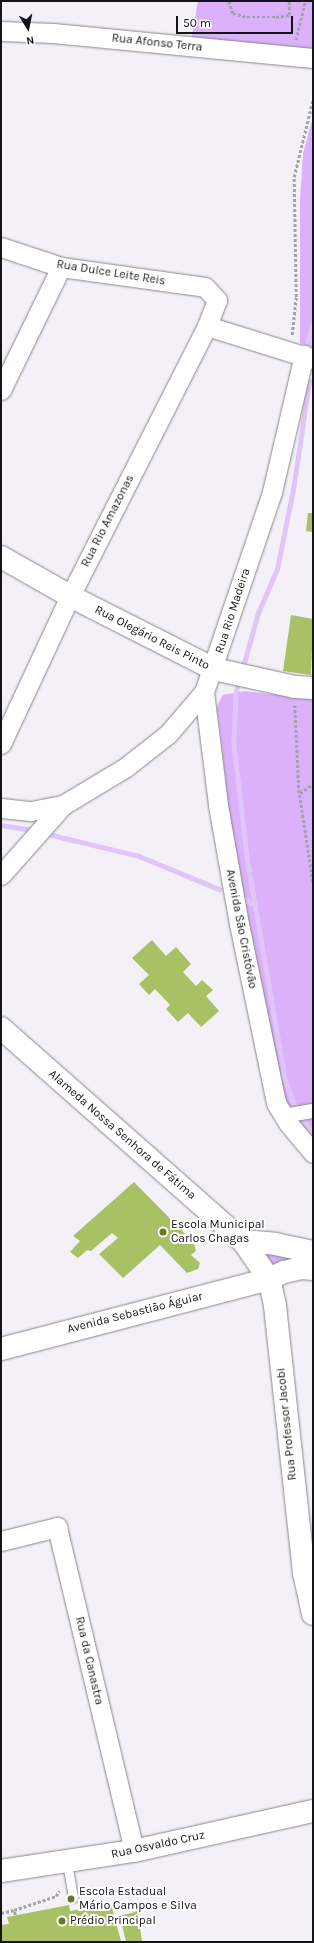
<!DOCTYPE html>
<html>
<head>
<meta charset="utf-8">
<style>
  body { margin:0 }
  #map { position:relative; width:314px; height:1943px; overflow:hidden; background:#f4f0f7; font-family:Karla,sans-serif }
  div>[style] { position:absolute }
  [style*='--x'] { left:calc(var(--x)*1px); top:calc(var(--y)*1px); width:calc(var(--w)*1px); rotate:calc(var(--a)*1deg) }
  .green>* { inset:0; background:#dbb1fb }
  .water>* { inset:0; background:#e1c5f7 }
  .stream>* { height:4.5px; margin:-2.25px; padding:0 2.25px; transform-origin:2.25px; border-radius:2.25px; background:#e1c5f7 }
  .building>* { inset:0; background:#a8c165 }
  .path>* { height:2.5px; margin-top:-1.25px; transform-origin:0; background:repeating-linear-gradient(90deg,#a5a2a8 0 3px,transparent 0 5px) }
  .roads { filter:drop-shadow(0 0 1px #89858c) drop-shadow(0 0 1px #89858c) }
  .service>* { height:9px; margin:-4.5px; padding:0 4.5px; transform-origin:4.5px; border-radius:4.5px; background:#fff }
  .pedestrian>* { height:14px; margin:-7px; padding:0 7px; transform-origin:7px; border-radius:7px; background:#fff }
  .minor>* { height:19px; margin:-9.5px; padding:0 9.5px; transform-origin:9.5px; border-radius:9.5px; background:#fff }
  .tertiary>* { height:22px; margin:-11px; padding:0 11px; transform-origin:11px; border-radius:11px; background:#fff }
  .primary>* { height:22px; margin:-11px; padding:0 11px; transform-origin:11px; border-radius:11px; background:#fff }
  .dots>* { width:11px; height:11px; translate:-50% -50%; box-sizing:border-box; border:2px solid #fff; border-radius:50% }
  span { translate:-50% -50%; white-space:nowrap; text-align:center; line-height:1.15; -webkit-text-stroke:4px #fff; paint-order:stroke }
  .street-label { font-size:12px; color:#141315 }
  .poi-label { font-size:12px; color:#141315 }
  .left { translate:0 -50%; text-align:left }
  .frame { position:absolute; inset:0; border:2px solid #141315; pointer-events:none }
  .north { position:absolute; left:8px; top:8px; width:40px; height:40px; -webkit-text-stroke:3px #fff; paint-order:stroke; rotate:170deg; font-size:11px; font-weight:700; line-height:16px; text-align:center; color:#141315 }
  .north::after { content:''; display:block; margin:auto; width:14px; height:18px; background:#141315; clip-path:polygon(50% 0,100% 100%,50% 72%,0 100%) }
  .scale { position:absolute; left:176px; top:16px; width:117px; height:18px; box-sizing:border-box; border:2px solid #141315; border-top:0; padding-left:5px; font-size:12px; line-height:14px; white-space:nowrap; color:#141315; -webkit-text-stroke:3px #fff; paint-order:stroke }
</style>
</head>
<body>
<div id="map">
  <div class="green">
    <i style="clip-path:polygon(198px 1px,313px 1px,313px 49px,191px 41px)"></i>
    <i style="clip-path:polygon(313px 116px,313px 348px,300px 343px,300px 200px,303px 154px)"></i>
    <i style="clip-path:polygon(244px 691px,313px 699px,313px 1145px,286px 1108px,241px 913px,217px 706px,223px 695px)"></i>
    <i style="clip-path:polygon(265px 1250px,313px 1257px,265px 1269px)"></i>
  </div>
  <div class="water">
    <i style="clip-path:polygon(313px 316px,313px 347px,305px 344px)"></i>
  </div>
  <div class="stream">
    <i style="--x:242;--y:670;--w:59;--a:-74.3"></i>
    <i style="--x:258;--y:613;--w:48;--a:-66.6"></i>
    <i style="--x:277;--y:569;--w:81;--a:-78.6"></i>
    <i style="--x:293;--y:490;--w:110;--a:-81.6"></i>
    <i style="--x:239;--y:681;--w:13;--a:103"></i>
    <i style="--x:236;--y:694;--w:50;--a:92.3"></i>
    <i style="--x:234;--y:744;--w:114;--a:83.4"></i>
    <i style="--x:247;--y:857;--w:225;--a:80.3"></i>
    <i style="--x:285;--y:1079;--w:35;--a:70"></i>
    <i style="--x:297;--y:1112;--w:26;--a:53"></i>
    <i style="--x:1;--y:825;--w:32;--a:9"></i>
    <i style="--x:44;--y:833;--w:98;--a:13.6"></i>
    <i style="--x:139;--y:856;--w:87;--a:22.4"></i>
    <i style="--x:243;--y:898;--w:14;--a:30"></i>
  </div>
  <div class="building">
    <i style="clip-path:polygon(308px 513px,313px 513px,313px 532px,306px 531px)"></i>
    <i style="clip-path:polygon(291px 615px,313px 619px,311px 675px,283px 671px)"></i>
    <i style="clip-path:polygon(152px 940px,166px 956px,176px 947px,191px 964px,183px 972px,196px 986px,202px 980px,213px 990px,206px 996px,219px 1011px,201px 1027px,188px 1013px,178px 1022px,166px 1009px,170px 1005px,155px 989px,149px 995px,139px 984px,149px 975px,132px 958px)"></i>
    <i style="clip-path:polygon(134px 1182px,194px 1243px,196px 1251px,191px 1255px,200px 1263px,198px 1269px,187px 1273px,160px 1245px,123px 1278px,99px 1254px,118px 1238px,112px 1233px,91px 1251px,87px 1250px,78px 1258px,70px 1252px,80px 1241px,73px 1236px)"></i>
    <i style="clip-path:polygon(111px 1904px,121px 1941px,1px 1942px,1px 1925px,9px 1924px,7px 1917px,69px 1905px,70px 1911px)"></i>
    <i style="clip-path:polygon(138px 1911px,142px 1942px,126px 1942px,120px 1916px)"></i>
  </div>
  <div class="path">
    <i style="--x:229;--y:1;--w:13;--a:72"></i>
    <i style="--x:233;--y:13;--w:15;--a:16"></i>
    <i style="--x:247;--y:17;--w:29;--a:0"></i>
    <i style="--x:276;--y:17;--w:13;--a:-9"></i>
    <i style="--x:289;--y:15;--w:14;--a:-90"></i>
    <i style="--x:296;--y:40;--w:40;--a:-77"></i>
    <i style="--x:292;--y:335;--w:38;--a:-84"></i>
    <i style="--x:296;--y:297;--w:120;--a:-91"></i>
    <i style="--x:294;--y:177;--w:80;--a:-76.3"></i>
    <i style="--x:295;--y:705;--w:85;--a:87.3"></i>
    <i style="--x:299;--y:790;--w:92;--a:81.3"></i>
    <i style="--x:300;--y:793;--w:16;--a:-35"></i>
    <i style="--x:1;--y:1913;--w:13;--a:-13"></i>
    <i style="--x:15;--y:1915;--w:5;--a:-101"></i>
    <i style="--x:14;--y:1910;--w:44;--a:-18.4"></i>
    <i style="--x:56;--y:1896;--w:6;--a:-59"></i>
  </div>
  <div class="roads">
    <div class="service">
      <i style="--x:67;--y:1863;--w:35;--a:80"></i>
    </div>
    <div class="pedestrian">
      <i style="--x:284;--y:1116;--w:29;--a:-10"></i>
    </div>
    <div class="minor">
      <i style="--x:1;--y:31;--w:52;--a:2.2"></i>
      <i style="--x:53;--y:33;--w:261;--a:5.5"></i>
      <i style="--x:1;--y:247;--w:63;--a:18.4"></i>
      <i style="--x:61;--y:267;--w:145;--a:7.9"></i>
      <i style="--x:205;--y:287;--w:18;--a:47"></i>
      <i style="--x:217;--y:300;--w:28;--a:111"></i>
      <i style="--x:207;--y:326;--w:303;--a:116.9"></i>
      <i style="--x:70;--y:596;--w:163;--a:115"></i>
      <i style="--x:207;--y:326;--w:111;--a:17.3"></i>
      <i style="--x:1;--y:390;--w:137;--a:-64"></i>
      <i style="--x:204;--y:692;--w:114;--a:82.9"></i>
      <i style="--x:218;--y:805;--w:121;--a:80"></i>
      <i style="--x:239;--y:924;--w:183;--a:78.3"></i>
      <i style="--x:276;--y:1103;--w:23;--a:59"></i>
      <i style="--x:288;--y:1123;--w:39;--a:50"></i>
      <i style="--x:1;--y:808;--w:30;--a:6"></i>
      <i style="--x:31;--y:811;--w:33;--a:-11"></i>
      <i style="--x:1;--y:875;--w:94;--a:-48.5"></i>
      <i style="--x:63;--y:805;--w:74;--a:-31.1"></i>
      <i style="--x:126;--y:767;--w:53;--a:-38.2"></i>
      <i style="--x:168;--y:734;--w:55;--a:-49.4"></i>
      <i style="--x:204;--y:692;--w:211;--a:-71.2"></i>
      <i style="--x:272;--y:492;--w:141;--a:-76.9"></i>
      <i style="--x:1;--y:1541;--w:58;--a:-14"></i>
      <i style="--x:57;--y:1527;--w:333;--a:76.6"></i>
    </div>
    <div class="tertiary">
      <i style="--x:1;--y:557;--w:79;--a:29.5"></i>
      <i style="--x:70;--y:596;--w:161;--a:26.9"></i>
      <i style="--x:214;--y:669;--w:83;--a:12.5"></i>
      <i style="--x:295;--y:687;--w:18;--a:3"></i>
      <i style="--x:243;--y:1241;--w:32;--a:5"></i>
      <i style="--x:275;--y:1244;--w:39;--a:12"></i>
      <i style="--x:1;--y:1349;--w:277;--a:-14.6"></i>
      <i style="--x:269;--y:1279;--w:17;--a:-25"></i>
      <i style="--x:284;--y:1272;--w:17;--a:-13"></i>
      <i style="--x:301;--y:1268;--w:12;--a:5"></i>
      <i style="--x:1;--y:1871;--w:134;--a:-8.6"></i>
      <i style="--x:134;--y:1851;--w:183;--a:-12.6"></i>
    </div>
    <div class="primary">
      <i style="--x:1;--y:1028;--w:322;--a:41.4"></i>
      <i style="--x:243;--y:1241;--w:46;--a:55.6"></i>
      <i style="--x:269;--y:1279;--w:28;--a:77"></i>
      <i style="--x:275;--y:1306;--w:269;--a:83.8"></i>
      <i style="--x:304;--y:1573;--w:42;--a:77.6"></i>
    </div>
  </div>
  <div class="dots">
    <i style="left:163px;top:1232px;background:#667929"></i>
    <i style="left:71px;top:1899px;background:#667929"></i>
    <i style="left:62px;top:1921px;background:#667929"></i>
  </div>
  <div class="street-label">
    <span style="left:157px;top:43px;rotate:6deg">Rua Afonso Terra</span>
    <span style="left:111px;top:273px;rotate:9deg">Rua Dulce Leite Reis</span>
    <span style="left:108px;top:521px;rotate:-63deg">Rua Rio Amazonas</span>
    <span style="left:233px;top:611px;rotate:-72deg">Rua Rio Madeira</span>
    <span style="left:152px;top:638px;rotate:27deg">Rua Olegário Reis Pinto</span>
    <span style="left:241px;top:929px;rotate:79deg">Avenida São Cristóvão</span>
    <span style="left:122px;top:1135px;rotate:41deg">Alameda Nossa Senhora de Fátima</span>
    <span style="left:135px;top:1313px;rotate:-14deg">Avenida Sebastião Águiar</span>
    <span style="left:287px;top:1424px;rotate:-96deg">Rua Professor Jacobi</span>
    <span style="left:89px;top:1661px;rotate:77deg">Rua da Canastra</span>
    <span style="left:158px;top:1845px;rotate:-12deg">Rua Osvaldo Cruz</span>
  </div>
  <div class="poi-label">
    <span class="left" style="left:171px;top:1232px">Escola Municipal<br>Carlos Chagas</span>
    <span class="left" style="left:79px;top:1899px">Escola Estadual<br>Mário Campos e Silva</span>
    <span class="left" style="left:70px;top:1921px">Prédio Principal</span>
  </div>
  <div class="frame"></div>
  <div class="north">N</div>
  <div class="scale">50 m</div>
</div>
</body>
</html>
